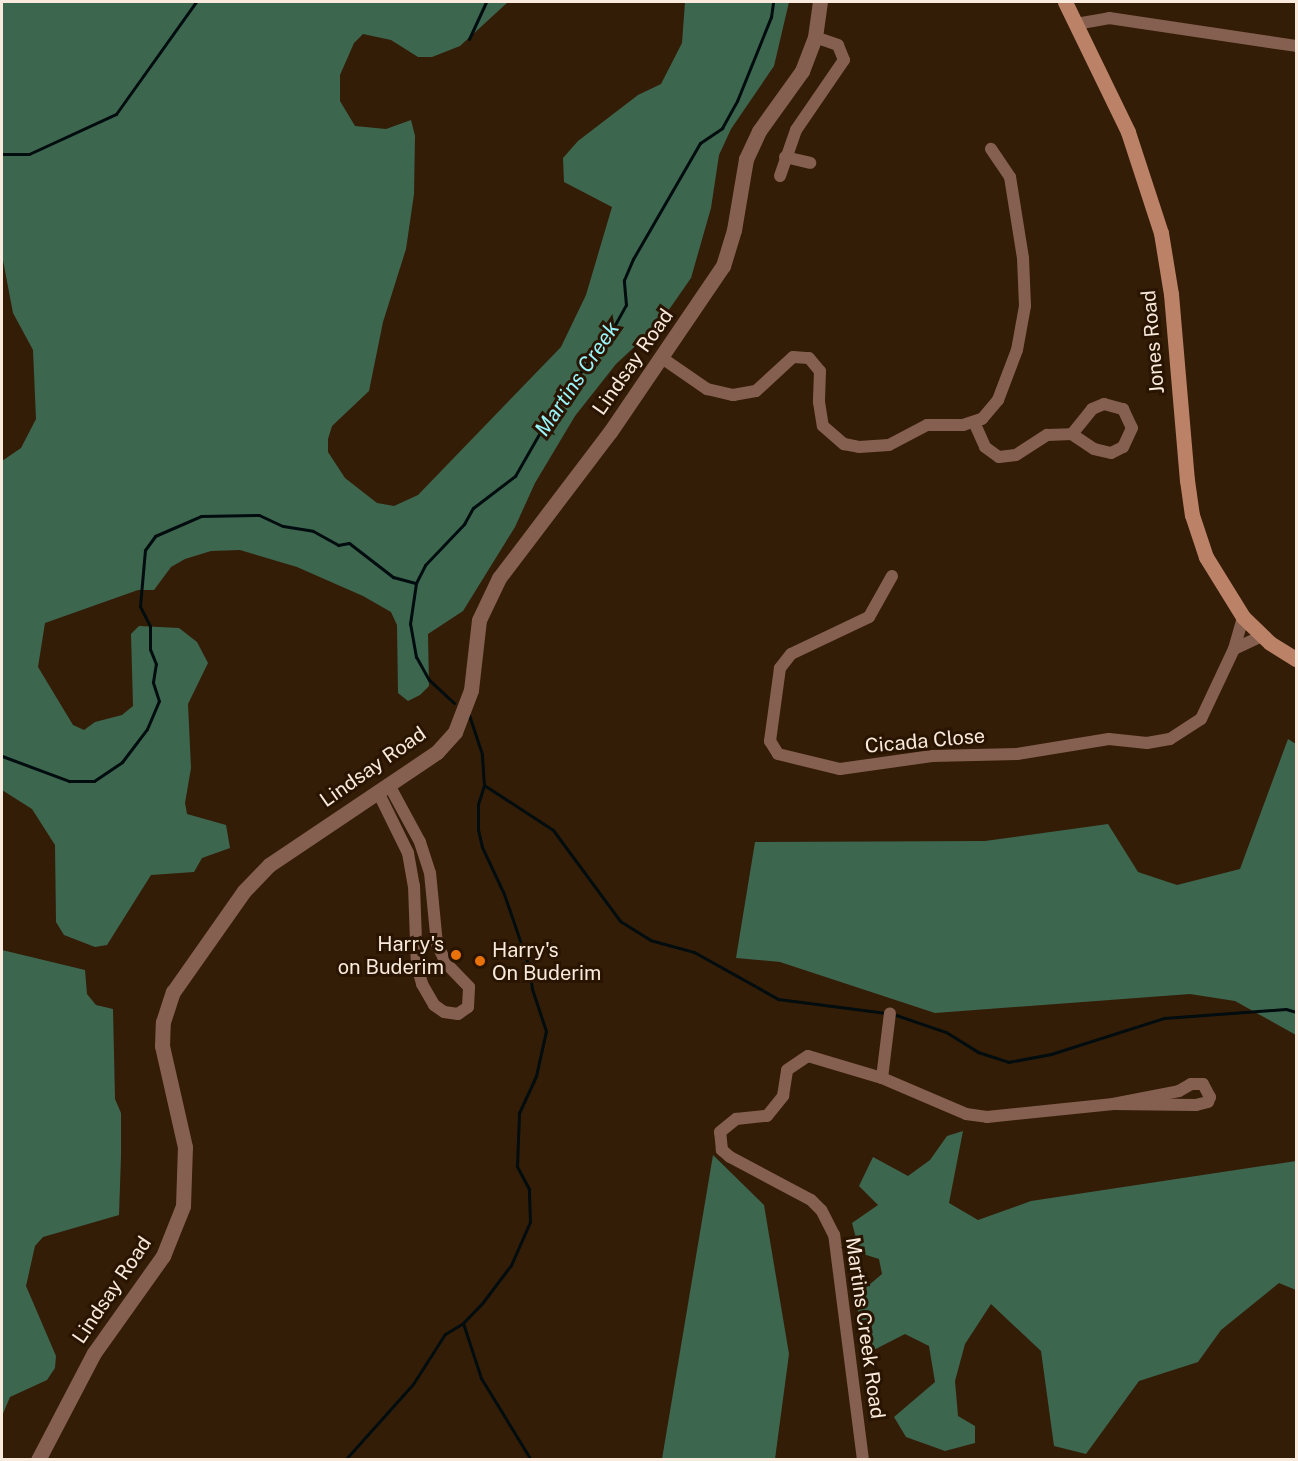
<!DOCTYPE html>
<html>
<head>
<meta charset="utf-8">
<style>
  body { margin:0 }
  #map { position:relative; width:1298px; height:1461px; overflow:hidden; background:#341d07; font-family:"Public Sans",sans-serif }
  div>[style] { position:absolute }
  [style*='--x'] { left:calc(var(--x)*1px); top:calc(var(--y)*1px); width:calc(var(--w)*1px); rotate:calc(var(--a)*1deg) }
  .forest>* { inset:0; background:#3d664f }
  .stream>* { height:3px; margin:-1.5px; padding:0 1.5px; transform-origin:1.5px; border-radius:1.5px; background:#000c0e }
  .minor>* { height:12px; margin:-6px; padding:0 6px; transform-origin:6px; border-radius:6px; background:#856050 }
  .tertiary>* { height:15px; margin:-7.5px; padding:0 7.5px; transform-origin:7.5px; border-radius:7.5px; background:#856050 }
  .secondary>* { height:15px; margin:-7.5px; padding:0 7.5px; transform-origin:7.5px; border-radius:7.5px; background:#bc8267 }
  .dots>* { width:16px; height:16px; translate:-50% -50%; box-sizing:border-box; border:3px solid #291400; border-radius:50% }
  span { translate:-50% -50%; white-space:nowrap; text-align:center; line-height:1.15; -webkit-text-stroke:6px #291400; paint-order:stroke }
  .street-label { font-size:20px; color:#f9eadd }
  .poi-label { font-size:20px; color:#f9eadd }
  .right { translate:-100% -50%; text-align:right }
  .left { translate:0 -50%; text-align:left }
  .water-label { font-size:21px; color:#97f6fd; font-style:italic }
  .frame { position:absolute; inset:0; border:3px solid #f9eadd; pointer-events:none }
</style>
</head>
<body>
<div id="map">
  <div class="forest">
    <i style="clip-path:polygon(2px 2px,508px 2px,460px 46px,432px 57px,418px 57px,391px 40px,363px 34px,354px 43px,340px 75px,340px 101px,355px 126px,386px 129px,411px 120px,415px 136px,414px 194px,406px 249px,383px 322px,369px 391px,332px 426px,328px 439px,328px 452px,345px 478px,377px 503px,394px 506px,418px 495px,561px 347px,586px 295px,612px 207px,564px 182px,563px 158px,578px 141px,638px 95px,661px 84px,682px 43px,685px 2px,789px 2px,774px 66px,731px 129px,719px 155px,711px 208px,691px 278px,659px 324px,616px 364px,575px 416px,535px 483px,515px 527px,463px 611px,428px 634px,429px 686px,420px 695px,408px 701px,398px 693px,397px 625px,391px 612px,363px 596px,297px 567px,240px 550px,211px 551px,185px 559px,171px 567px,154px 590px,138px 590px,45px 623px,38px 667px,73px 725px,84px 730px,95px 722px,122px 715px,133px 706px,131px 634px,139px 626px,179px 628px,197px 642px,208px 663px,188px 704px,191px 768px,185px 803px,187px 814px,226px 825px,230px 848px,202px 858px,194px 872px,151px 875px,107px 945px,95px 947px,64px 935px,56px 922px,55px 845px,32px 809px,2px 790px,2px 461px,21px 448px,36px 419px,33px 350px,13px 313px,2px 255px)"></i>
    <i style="clip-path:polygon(1288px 739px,1296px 744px,1296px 1035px,1235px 1001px,1190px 994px,935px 1013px,780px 962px,736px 958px,755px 842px,985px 841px,1108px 824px,1138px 872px,1177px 885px,1240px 869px)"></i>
    <i style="clip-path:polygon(2px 950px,85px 970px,87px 994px,96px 1005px,113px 1009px,115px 1099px,121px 1113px,121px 1156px,119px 1215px,43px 1237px,35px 1246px,26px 1286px,56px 1356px,55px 1368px,47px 1380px,10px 1397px,2px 1416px)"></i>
    <i style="clip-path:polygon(963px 1131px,949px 1203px,978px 1220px,1031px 1201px,1296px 1161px,1296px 1290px,1279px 1283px,1221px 1330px,1198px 1362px,1139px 1381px,1086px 1454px,1054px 1446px,1041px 1351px,991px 1304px,965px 1344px,955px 1381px,958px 1416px,975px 1426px,975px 1443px,945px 1451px,906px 1437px,894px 1417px,935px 1382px,929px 1346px,905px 1334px,864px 1355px,856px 1296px,882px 1274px,879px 1259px,860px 1253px,852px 1223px,878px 1205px,859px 1186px,873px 1157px,908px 1176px,930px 1160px,947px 1136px)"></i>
    <i style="clip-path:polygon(713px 1155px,764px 1205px,789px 1354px,775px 1459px,662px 1459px)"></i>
  </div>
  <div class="stream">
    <i style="--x:469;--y:39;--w:41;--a:-65.3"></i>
    <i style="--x:2;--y:154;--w:27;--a:0"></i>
    <i style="--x:29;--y:154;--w:96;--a:-24.7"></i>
    <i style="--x:116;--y:114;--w:138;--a:-54.5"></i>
    <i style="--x:454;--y:703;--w:34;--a:-137"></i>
    <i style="--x:429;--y:680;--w:26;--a:-119"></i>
    <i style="--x:416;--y:657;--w:34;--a:-100"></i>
    <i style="--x:410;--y:624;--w:41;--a:-81.7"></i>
    <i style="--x:416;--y:583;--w:20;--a:-63"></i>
    <i style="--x:425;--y:565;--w:57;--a:-46.4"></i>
    <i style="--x:464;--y:524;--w:18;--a:-61"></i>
    <i style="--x:473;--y:508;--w:53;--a:-37.3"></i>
    <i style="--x:515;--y:476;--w:78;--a:-60.2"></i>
    <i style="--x:554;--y:408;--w:97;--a:-53.4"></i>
    <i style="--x:612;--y:330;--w:29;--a:-61"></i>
    <i style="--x:626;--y:305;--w:25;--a:-95"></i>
    <i style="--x:624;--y:280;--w:23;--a:-67"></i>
    <i style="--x:633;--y:259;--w:134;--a:-60"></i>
    <i style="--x:700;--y:143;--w:27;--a:-34"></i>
    <i style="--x:722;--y:128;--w:31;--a:-61"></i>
    <i style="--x:737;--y:101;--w:91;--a:-68"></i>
    <i style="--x:771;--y:17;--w:15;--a:-82"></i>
    <i style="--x:2;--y:756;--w:72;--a:20.5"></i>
    <i style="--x:69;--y:781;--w:25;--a:0"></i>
    <i style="--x:94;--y:781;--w:34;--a:-34"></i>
    <i style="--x:122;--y:762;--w:41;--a:-52.9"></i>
    <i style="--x:147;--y:729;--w:30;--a:-67"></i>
    <i style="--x:159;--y:701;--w:20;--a:-108"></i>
    <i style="--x:153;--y:682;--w:18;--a:-81"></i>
    <i style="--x:156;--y:664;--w:16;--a:-112"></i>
    <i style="--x:150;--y:649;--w:23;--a:-90"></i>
    <i style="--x:150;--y:626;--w:22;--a:-117"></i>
    <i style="--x:140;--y:606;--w:56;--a:-84.9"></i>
    <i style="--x:145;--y:550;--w:17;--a:-54"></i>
    <i style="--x:155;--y:536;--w:50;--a:-23.5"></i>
    <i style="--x:201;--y:516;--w:58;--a:-1"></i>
    <i style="--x:259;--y:515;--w:26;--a:25"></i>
    <i style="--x:283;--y:526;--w:30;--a:9"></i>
    <i style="--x:313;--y:531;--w:29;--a:29"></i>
    <i style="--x:338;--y:545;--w:11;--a:-10"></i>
    <i style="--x:349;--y:543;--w:56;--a:37.7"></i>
    <i style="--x:393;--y:577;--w:24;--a:15"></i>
    <i style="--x:484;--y:785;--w:82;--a:33.1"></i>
    <i style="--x:553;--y:830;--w:113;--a:53.6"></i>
    <i style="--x:620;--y:921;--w:36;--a:32"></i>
    <i style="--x:650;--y:940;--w:46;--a:15.3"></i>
    <i style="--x:694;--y:952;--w:96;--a:29.2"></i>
    <i style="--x:778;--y:999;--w:109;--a:7.4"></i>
    <i style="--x:893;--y:1014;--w:56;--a:18.8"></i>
    <i style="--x:946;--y:1032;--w:38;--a:32"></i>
    <i style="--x:978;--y:1052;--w:32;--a:18"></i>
    <i style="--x:1008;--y:1062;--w:44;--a:-10.5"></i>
    <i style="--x:1051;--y:1054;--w:119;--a:-17.7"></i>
    <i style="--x:1164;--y:1018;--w:122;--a:-4.2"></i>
    <i style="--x:1286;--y:1009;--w:10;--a:17"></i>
    <i style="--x:463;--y:1323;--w:58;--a:71.9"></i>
    <i style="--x:481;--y:1378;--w:96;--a:58.6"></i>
    <i style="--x:345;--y:1460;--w:102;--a:-48.2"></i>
    <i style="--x:413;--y:1384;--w:59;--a:-57.4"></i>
    <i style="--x:445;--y:1334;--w:21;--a:-31"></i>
    <i style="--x:463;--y:1323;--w:29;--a:-46"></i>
    <i style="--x:483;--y:1302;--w:46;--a:-52.9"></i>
    <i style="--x:511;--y:1265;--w:47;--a:-66.2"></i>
    <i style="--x:530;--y:1222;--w:33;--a:-92"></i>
    <i style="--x:529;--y:1189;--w:26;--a:-118"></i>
    <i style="--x:517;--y:1166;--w:53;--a:-87.8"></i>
    <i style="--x:519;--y:1113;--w:41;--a:-65.3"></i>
    <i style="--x:536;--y:1076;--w:46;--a:-77.5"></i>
    <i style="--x:546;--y:1031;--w:44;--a:-108.4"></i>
    <i style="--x:532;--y:989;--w:22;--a:-98"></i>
    <i style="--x:529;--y:967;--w:77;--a:-108.9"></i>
    <i style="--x:504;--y:894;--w:52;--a:-115.1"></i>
    <i style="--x:482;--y:847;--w:17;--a:-103"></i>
    <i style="--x:478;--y:830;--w:26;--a:-90"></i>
    <i style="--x:478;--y:804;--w:20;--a:-72"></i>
    <i style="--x:484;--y:785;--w:31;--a:-94"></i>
    <i style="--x:482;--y:754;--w:41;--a:-108.4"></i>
  </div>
  <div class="minor">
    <i style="--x:1076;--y:24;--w:34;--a:-10"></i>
    <i style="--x:1109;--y:18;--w:189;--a:8.5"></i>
    <i style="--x:785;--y:157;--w:26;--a:13"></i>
    <i style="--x:780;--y:176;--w:49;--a:-70.8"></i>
    <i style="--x:796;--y:130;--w:85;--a:-55.6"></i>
    <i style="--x:844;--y:60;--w:16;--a:-112"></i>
    <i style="--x:838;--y:45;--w:24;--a:-161"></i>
    <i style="--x:662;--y:358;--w:55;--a:34.6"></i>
    <i style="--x:707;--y:389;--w:27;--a:13"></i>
    <i style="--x:733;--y:395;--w:23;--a:-10"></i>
    <i style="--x:756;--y:391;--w:50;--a:-42.6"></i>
    <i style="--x:793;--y:357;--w:16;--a:4"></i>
    <i style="--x:809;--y:358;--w:17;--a:50"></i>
    <i style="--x:820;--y:371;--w:31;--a:92"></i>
    <i style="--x:819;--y:402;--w:24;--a:81"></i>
    <i style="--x:823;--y:426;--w:28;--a:41"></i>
    <i style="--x:844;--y:444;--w:15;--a:11"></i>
    <i style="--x:859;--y:447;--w:30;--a:-4"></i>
    <i style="--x:889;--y:445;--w:43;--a:-27.8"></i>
    <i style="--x:927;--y:425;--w:36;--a:0"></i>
    <i style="--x:963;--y:425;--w:20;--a:-18"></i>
    <i style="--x:982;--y:419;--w:25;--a:-50"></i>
    <i style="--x:998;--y:400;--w:53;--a:-69.2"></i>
    <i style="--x:1017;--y:350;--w:45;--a:-79.7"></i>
    <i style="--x:1025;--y:306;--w:48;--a:-92.4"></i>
    <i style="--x:1023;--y:258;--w:82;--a:-99.1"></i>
    <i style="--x:1010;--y:177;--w:34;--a:-124"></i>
    <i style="--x:1104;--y:404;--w:20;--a:15"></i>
    <i style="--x:1123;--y:409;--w:21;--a:65"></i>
    <i style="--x:1132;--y:428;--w:21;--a:115"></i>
    <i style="--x:1123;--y:447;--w:13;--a:153"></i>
    <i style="--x:1111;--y:453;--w:17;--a:-167"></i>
    <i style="--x:1094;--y:449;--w:27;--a:-146"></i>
    <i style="--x:1072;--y:434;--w:32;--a:-51"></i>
    <i style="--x:1092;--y:409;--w:13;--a:-23"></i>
    <i style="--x:974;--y:422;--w:27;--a:66"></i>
    <i style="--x:985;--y:447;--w:17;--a:36"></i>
    <i style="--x:999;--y:457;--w:17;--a:-7"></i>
    <i style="--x:1016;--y:455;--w:37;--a:-33"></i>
    <i style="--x:1047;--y:435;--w:25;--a:-2"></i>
    <i style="--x:892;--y:576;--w:47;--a:119.3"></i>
    <i style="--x:869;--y:617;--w:86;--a:154.6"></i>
    <i style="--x:791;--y:654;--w:18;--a:128"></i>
    <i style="--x:780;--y:668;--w:74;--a:97.8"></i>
    <i style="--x:770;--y:741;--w:15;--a:58"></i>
    <i style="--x:778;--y:754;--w:64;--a:13.6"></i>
    <i style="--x:840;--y:769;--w:93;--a:-8"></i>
    <i style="--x:932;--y:756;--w:85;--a:-1.3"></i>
    <i style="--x:1017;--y:754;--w:93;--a:-9.3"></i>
    <i style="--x:1109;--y:739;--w:38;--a:6"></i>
    <i style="--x:1147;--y:743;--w:23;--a:-10"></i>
    <i style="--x:1170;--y:739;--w:37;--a:-33"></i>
    <i style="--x:1201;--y:719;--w:77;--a:-64.8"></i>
    <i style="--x:1234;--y:649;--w:33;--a:-74"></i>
    <i style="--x:1234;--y:649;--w:31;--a:-25"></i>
    <i style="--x:378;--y:792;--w:68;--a:63.8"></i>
    <i style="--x:408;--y:853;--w:34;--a:80"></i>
    <i style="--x:414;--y:886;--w:80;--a:87.9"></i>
    <i style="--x:417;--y:966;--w:19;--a:74"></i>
    <i style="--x:422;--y:984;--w:24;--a:60"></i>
    <i style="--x:434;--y:1005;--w:12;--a:35"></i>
    <i style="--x:444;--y:1012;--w:14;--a:8"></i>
    <i style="--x:458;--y:1014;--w:12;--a:-35"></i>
    <i style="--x:468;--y:1007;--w:20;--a:-87"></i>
    <i style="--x:469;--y:987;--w:33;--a:-134"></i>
    <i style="--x:446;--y:963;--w:21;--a:-115"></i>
    <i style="--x:437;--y:944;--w:71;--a:-95.6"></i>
    <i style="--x:430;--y:873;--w:33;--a:-108"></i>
    <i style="--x:420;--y:842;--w:65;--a:-118.5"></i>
    <i style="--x:882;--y:1078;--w:65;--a:-83"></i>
    <i style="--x:863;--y:1460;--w:227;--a:-97.3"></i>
    <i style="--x:834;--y:1235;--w:28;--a:-117"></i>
    <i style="--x:821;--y:1210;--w:14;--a:-135"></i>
    <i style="--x:811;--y:1200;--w:92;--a:-152"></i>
    <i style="--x:730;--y:1157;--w:11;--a:-139"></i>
    <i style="--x:722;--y:1150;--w:18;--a:-96"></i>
    <i style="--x:720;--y:1132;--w:21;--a:-39"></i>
    <i style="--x:736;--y:1119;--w:31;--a:-6"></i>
    <i style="--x:767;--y:1116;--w:26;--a:-51"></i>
    <i style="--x:783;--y:1096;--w:26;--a:-81"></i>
    <i style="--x:787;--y:1070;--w:25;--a:-34"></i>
    <i style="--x:808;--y:1056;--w:77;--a:16.6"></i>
    <i style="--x:882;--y:1078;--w:91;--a:23.2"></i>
    <i style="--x:966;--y:1114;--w:21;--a:8"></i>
    <i style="--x:987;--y:1117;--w:127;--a:-5.9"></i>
    <i style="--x:1113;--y:1104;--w:67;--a:-11.1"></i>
    <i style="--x:1179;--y:1091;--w:14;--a:-30"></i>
    <i style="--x:1191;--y:1084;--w:12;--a:0"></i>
    <i style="--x:1203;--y:1084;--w:15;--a:62"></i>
    <i style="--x:1210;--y:1097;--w:5;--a:112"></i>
    <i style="--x:1208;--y:1102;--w:12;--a:166"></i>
    <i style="--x:1196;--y:1105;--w:83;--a:-179.3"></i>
  </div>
  <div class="tertiary">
    <i style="--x:38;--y:1460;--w:121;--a:-62.4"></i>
    <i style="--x:94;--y:1353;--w:119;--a:-54.6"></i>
    <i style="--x:163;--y:1256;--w:54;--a:-68.2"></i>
    <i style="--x:183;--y:1206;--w:59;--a:-88.1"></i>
    <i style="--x:185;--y:1147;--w:104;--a:-102.8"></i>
    <i style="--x:162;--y:1046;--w:24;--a:-88"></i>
    <i style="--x:163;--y:1022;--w:32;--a:-72"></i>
    <i style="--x:173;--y:992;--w:123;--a:-54.9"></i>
    <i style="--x:244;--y:891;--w:36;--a:-46"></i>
    <i style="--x:269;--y:865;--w:202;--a:-33.9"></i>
    <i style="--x:437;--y:752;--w:27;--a:-48"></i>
    <i style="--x:455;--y:732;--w:45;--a:-69.1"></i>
    <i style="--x:471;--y:690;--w:70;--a:-83.5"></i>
    <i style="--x:479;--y:620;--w:47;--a:-64.5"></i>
    <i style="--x:499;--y:578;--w:183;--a:-52.8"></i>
    <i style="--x:610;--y:432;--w:201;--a:-55.8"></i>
    <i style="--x:723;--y:266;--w:38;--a:-73"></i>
    <i style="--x:734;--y:230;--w:72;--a:-80.4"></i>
    <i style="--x:746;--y:159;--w:31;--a:-65"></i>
    <i style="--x:759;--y:131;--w:74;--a:-54.4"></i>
    <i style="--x:802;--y:71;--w:36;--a:-69"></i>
    <i style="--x:815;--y:37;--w:35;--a:-82"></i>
  </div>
  <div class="secondary">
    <i style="--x:1065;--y:2;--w:144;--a:64.1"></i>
    <i style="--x:1128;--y:132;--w:106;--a:71.9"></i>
    <i style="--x:1161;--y:233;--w:62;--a:80.7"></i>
    <i style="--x:1171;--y:294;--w:187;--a:85.1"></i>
    <i style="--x:1187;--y:480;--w:35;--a:82"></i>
    <i style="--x:1192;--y:515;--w:44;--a:71.6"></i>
    <i style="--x:1206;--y:557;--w:70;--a:58.3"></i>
    <i style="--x:1243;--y:617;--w:37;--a:44"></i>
    <i style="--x:1270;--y:643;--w:31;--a:32"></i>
  </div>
  <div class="dots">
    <i style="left:456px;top:955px;background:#e8710a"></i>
    <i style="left:480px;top:961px;background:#e8710a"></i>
  </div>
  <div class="street-label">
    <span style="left:1153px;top:342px;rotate:-95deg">Jones Road</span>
    <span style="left:633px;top:362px;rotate:-55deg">Lindsay Road</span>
    <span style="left:925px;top:741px;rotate:-5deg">Cicada Close</span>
    <span style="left:373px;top:767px;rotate:-35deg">Lindsay Road</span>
    <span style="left:112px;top:1290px;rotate:-56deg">Lindsay Road</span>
    <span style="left:865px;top:1328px;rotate:82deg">Martins Creek Road</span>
  </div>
  <div class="poi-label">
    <span class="right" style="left:444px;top:956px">Harry's<br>on Buderim</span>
    <span class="left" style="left:492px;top:962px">Harry's<br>On Buderim</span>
  </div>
  <div class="water-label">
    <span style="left:577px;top:379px;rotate:-56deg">Martins Creek</span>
  </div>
  <div class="frame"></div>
</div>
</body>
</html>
